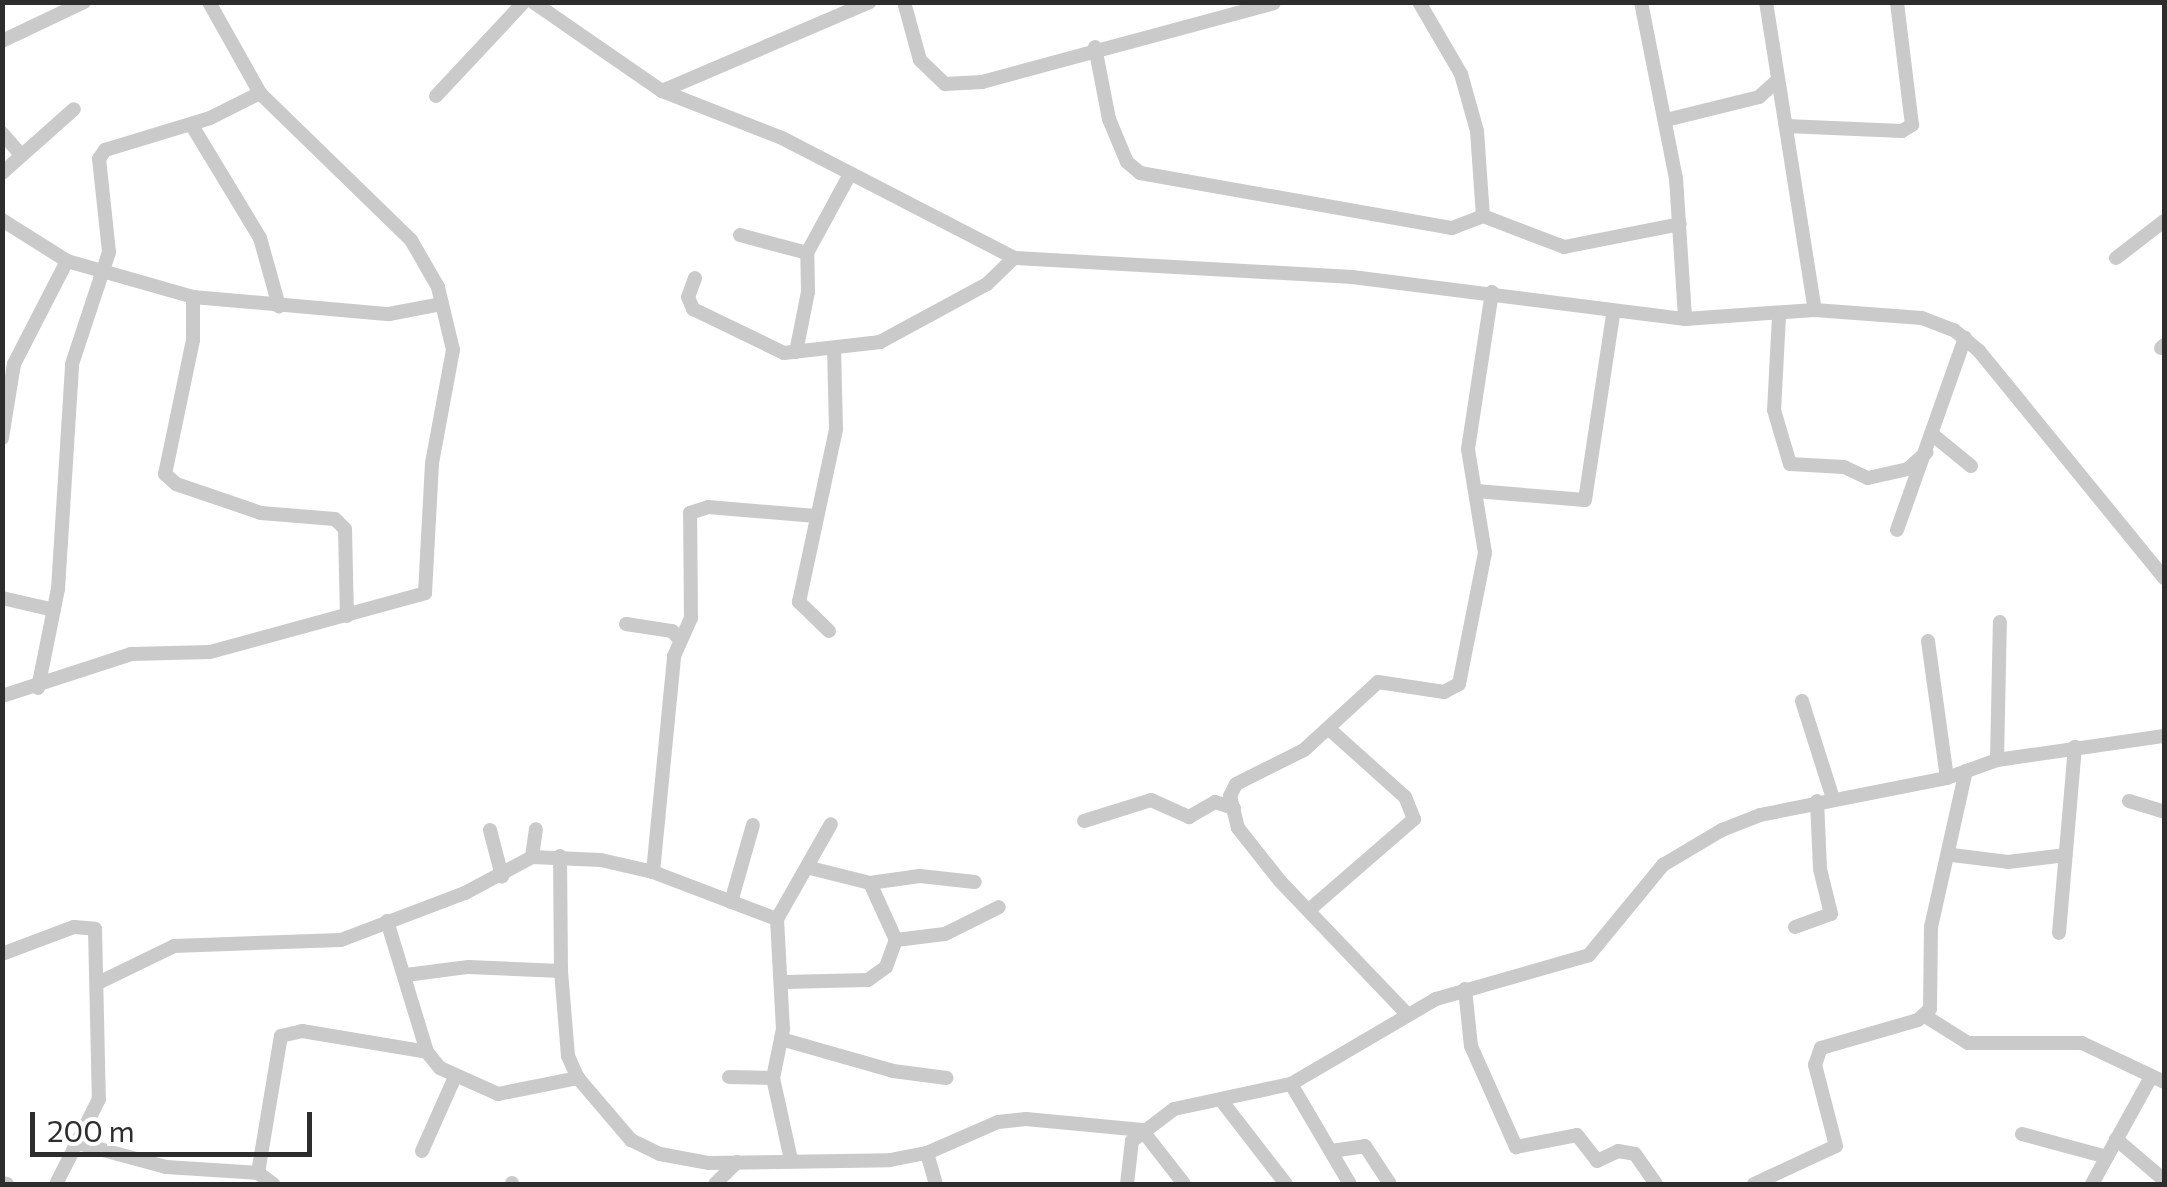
<!DOCTYPE html>
<html>
<head>
<meta charset="utf-8">
<style>
  body { margin:0 }
  #map { position:relative; width:2167px; height:1187px; overflow:hidden; background:#fff; font-family:Commissioner,sans-serif }
  div>[style] { position:absolute }
  [style*='--x'] { left:calc(var(--x)*1px); top:calc(var(--y)*1px); width:calc(var(--w)*1px); rotate:calc(var(--a)*1deg) }
  .minor>* { height:14px; margin:-7px; padding:0 7px; transform-origin:7px; border-radius:7px; background:#cacaca }
  span { translate:-50% -50%; white-space:nowrap; text-align:center; line-height:1.15; -webkit-text-stroke:10px #fff; paint-order:stroke }
  .frame { position:absolute; inset:0; border:5px solid #2d2d2d; pointer-events:none }
  .scale { position:absolute; left:30px; top:1112px; width:282px; height:45px; box-sizing:border-box; border:5px solid #2d2d2d; border-top:0; padding-left:12px; font-size:30px; line-height:35px; white-space:nowrap; color:#2d2d2d; -webkit-text-stroke:8px #fff; paint-order:stroke }
</style>
</head>
<body>
<div id="map">
  <div class="minor">
    <i style="--x:533;--y:2;--w:157;--a:34.6"></i>
    <i style="--x:662;--y:91;--w:129;--a:21.4"></i>
    <i style="--x:782;--y:138;--w:261;--a:27.3"></i>
    <i style="--x:1014;--y:258;--w:339;--a:3.2"></i>
    <i style="--x:1352;--y:277;--w:336;--a:7.2"></i>
    <i style="--x:1685;--y:319;--w:130;--a:-4"></i>
    <i style="--x:1815;--y:310;--w:107;--a:4.3"></i>
    <i style="--x:1922;--y:318;--w:34;--a:21"></i>
    <i style="--x:1954;--y:330;--w:33;--a:40"></i>
    <i style="--x:1979;--y:351;--w:293;--a:50.8"></i>
    <i style="--x:904;--y:2;--w:60;--a:74.6"></i>
    <i style="--x:920;--y:60;--w:35;--a:44"></i>
    <i style="--x:945;--y:84;--w:37;--a:-3"></i>
    <i style="--x:982;--y:82;--w:302;--a:-15.1"></i>
    <i style="--x:1419;--y:2;--w:83;--a:59.7"></i>
    <i style="--x:1461;--y:74;--w:59;--a:74.3"></i>
    <i style="--x:1477;--y:131;--w:85;--a:86"></i>
    <i style="--x:1641;--y:2;--w:179;--a:78.8"></i>
    <i style="--x:1676;--y:178;--w:141;--a:86.3"></i>
    <i style="--x:1766;--y:2;--w:312;--a:81"></i>
    <i style="--x:2;--y:41;--w:91;--a:-25.4"></i>
    <i style="--x:1095;--y:47;--w:73;--a:79"></i>
    <i style="--x:1109;--y:119;--w:47;--a:67.3"></i>
    <i style="--x:1127;--y:162;--w:17;--a:40"></i>
    <i style="--x:1140;--y:173;--w:317;--a:10"></i>
    <i style="--x:1452;--y:228;--w:33;--a:-21"></i>
    <i style="--x:662;--y:91;--w:226;--a:-23.2"></i>
    <i style="--x:436;--y:96;--w:129;--a:-46.9"></i>
    <i style="--x:1666;--y:120;--w:96;--a:-13.9"></i>
    <i style="--x:1759;--y:97;--w:24;--a:-42"></i>
    <i style="--x:191;--y:124;--w:133;--a:58.8"></i>
    <i style="--x:260;--y:238;--w:71;--a:74.4"></i>
    <i style="--x:1786;--y:126;--w:116;--a:2.5"></i>
    <i style="--x:1902;--y:131;--w:12;--a:-31"></i>
    <i style="--x:1912;--y:125;--w:124;--a:-97"></i>
    <i style="--x:2;--y:133;--w:28;--a:49"></i>
    <i style="--x:2;--y:173;--w:96;--a:-41.6"></i>
    <i style="--x:1483;--y:216;--w:87;--a:20.9"></i>
    <i style="--x:1564;--y:247;--w:118;--a:-11.2"></i>
    <i style="--x:2;--y:220;--w:77;--a:32.2"></i>
    <i style="--x:67;--y:261;--w:131;--a:15.9"></i>
    <i style="--x:193;--y:297;--w:197;--a:5"></i>
    <i style="--x:389;--y:314;--w:54;--a:-10.7"></i>
    <i style="--x:740;--y:235;--w:69;--a:15"></i>
    <i style="--x:2116;--y:258;--w:61;--a:-37.6"></i>
    <i style="--x:695;--y:278;--w:20;--a:110"></i>
    <i style="--x:688;--y:297;--w:13;--a:67"></i>
    <i style="--x:693;--y:309;--w:101;--a:25.8"></i>
    <i style="--x:784;--y:353;--w:97;--a:-6.5"></i>
    <i style="--x:880;--y:342;--w:122;--a:-28.5"></i>
    <i style="--x:987;--y:284;--w:37;--a:-44"></i>
    <i style="--x:193;--y:297;--w:43;--a:90"></i>
    <i style="--x:193;--y:340;--w:137;--a:101.8"></i>
    <i style="--x:165;--y:474;--w:15;--a:42"></i>
    <i style="--x:176;--y:484;--w:90;--a:18.8"></i>
    <i style="--x:261;--y:513;--w:74;--a:4.6"></i>
    <i style="--x:335;--y:519;--w:14;--a:45"></i>
    <i style="--x:345;--y:529;--w:87;--a:88.7"></i>
    <i style="--x:1779;--y:316;--w:94;--a:93"></i>
    <i style="--x:1774;--y:410;--w:56;--a:73.5"></i>
    <i style="--x:1790;--y:464;--w:54;--a:3.2"></i>
    <i style="--x:1844;--y:467;--w:26;--a:25"></i>
    <i style="--x:1868;--y:478;--w:41;--a:-12.7"></i>
    <i style="--x:1908;--y:469;--w:25;--a:-42"></i>
    <i style="--x:2161;--y:348;--w:4;--a:-45"></i>
    <i style="--x:796;--y:352;--w:61;--a:-78.7"></i>
    <i style="--x:808;--y:292;--w:39;--a:-91"></i>
    <i style="--x:807;--y:253;--w:90;--a:-61.4"></i>
    <i style="--x:1933;--y:435;--w:49;--a:39.2"></i>
    <i style="--x:2;--y:438;--w:75;--a:-80.8"></i>
    <i style="--x:14;--y:364;--w:116;--a:-62.8"></i>
    <i style="--x:1476;--y:491;--w:109;--a:4.7"></i>
    <i style="--x:1585;--y:500;--w:188;--a:-81.4"></i>
    <i style="--x:1897;--y:530;--w:204;--a:-70.5"></i>
    <i style="--x:2;--y:598;--w:53;--a:13"></i>
    <i style="--x:626;--y:624;--w:47;--a:8.7"></i>
    <i style="--x:672;--y:631;--w:12;--a:48"></i>
    <i style="--x:829;--y:631;--w:42;--a:-136"></i>
    <i style="--x:799;--y:602;--w:177;--a:-77.9"></i>
    <i style="--x:836;--y:429;--w:81;--a:-91.4"></i>
    <i style="--x:1928;--y:641;--w:138;--a:82.1"></i>
    <i style="--x:38;--y:688;--w:101;--a:-78.6"></i>
    <i style="--x:58;--y:589;--w:225;--a:-86.4"></i>
    <i style="--x:72;--y:364;--w:118;--a:-71.7"></i>
    <i style="--x:109;--y:252;--w:94;--a:-96.1"></i>
    <i style="--x:99;--y:159;--w:11;--a:-56"></i>
    <i style="--x:105;--y:150;--w:110;--a:-16.9"></i>
    <i style="--x:210;--y:118;--w:56;--a:-26.6"></i>
    <i style="--x:2;--y:696;--w:136;--a:-18"></i>
    <i style="--x:131;--y:654;--w:79;--a:-1.5"></i>
    <i style="--x:210;--y:652;--w:223;--a:-15.3"></i>
    <i style="--x:425;--y:593;--w:130;--a:-86.9"></i>
    <i style="--x:432;--y:463;--w:115;--a:-79.5"></i>
    <i style="--x:453;--y:350;--w:65;--a:-103.4"></i>
    <i style="--x:438;--y:287;--w:54;--a:-119.9"></i>
    <i style="--x:411;--y:240;--w:211;--a:-135.8"></i>
    <i style="--x:260;--y:93;--w:104;--a:-119.3"></i>
    <i style="--x:1802;--y:701;--w:103;--a:72.4"></i>
    <i style="--x:1997;--y:760;--w:138;--a:-88.8"></i>
    <i style="--x:2129;--y:801;--w:37;--a:17"></i>
    <i style="--x:1084;--y:821;--w:70;--a:-17.4"></i>
    <i style="--x:1151;--y:800;--w:42;--a:24.1"></i>
    <i style="--x:1189;--y:817;--w:30;--a:-30"></i>
    <i style="--x:1215;--y:802;--w:20;--a:18"></i>
    <i style="--x:490;--y:830;--w:48;--a:75.4"></i>
    <i style="--x:1952;--y:855;--w:56;--a:7.1"></i>
    <i style="--x:2008;--y:862;--w:58;--a:-6.9"></i>
    <i style="--x:560;--y:856;--w:115;--a:89.5"></i>
    <i style="--x:561;--y:971;--w:85;--a:85.3"></i>
    <i style="--x:568;--y:1056;--w:24;--a:66"></i>
    <i style="--x:532;--y:857;--w:28;--a:-82"></i>
    <i style="--x:810;--y:868;--w:62;--a:14"></i>
    <i style="--x:870;--y:883;--w:50;--a:-8"></i>
    <i style="--x:920;--y:876;--w:55;--a:6.2"></i>
    <i style="--x:653;--y:872;--w:217;--a:-84.4"></i>
    <i style="--x:674;--y:656;--w:42;--a:-65.9"></i>
    <i style="--x:691;--y:618;--w:105;--a:-90.5"></i>
    <i style="--x:690;--y:513;--w:19;--a:-18"></i>
    <i style="--x:708;--y:507;--w:108;--a:4.8"></i>
    <i style="--x:870;--y:883;--w:63;--a:65.5"></i>
    <i style="--x:731;--y:902;--w:80;--a:-74.1"></i>
    <i style="--x:1309;--y:910;--w:139;--a:-40.9"></i>
    <i style="--x:1414;--y:819;--w:24;--a:-112"></i>
    <i style="--x:1405;--y:797;--w:103;--a:-138.1"></i>
    <i style="--x:777;--y:919;--w:109;--a:-60.4"></i>
    <i style="--x:387;--y:921;--w:137;--a:73"></i>
    <i style="--x:427;--y:1052;--w:21;--a:51"></i>
    <i style="--x:440;--y:1068;--w:64;--a:24.1"></i>
    <i style="--x:498;--y:1094;--w:82;--a:-11.3"></i>
    <i style="--x:578;--y:1078;--w:82;--a:49.5"></i>
    <i style="--x:631;--y:1140;--w:32;--a:26"></i>
    <i style="--x:660;--y:1154;--w:50;--a:10.4"></i>
    <i style="--x:709;--y:1163;--w:181;--a:-0.9"></i>
    <i style="--x:890;--y:1160;--w:38;--a:-11"></i>
    <i style="--x:927;--y:1153;--w:77;--a:-23.6"></i>
    <i style="--x:998;--y:1122;--w:28;--a:-6"></i>
    <i style="--x:1026;--y:1119;--w:117;--a:5.4"></i>
    <i style="--x:1142;--y:1130;--w:68;--a:52.1"></i>
    <i style="--x:1795;--y:927;--w:38;--a:-20"></i>
    <i style="--x:1831;--y:914;--w:46;--a:-103.7"></i>
    <i style="--x:1820;--y:869;--w:68;--a:-92.5"></i>
    <i style="--x:2059;--y:933;--w:187;--a:-85.1"></i>
    <i style="--x:2;--y:954;--w:77;--a:-20.6"></i>
    <i style="--x:74;--y:927;--w:21;--a:5"></i>
    <i style="--x:95;--y:929;--w:170;--a:88.7"></i>
    <i style="--x:99;--y:1099;--w:95;--a:116.8"></i>
    <i style="--x:406;--y:975;--w:63;--a:-7.4"></i>
    <i style="--x:468;--y:967;--w:93;--a:2.5"></i>
    <i style="--x:100;--y:982;--w:82;--a:-25.9"></i>
    <i style="--x:174;--y:946;--w:167;--a:-2.1"></i>
    <i style="--x:341;--y:940;--w:133;--a:-20.8"></i>
    <i style="--x:465;--y:893;--w:76;--a:-28.2"></i>
    <i style="--x:532;--y:857;--w:69;--a:2.5"></i>
    <i style="--x:601;--y:860;--w:53;--a:13"></i>
    <i style="--x:653;--y:872;--w:133;--a:20.8"></i>
    <i style="--x:777;--y:919;--w:110;--a:86.9"></i>
    <i style="--x:783;--y:1029;--w:50;--a:101.5"></i>
    <i style="--x:773;--y:1078;--w:84;--a:77.6"></i>
    <i style="--x:784;--y:982;--w:84;--a:-1.4"></i>
    <i style="--x:868;--y:980;--w:22;--a:-36"></i>
    <i style="--x:886;--y:967;--w:29;--a:-70"></i>
    <i style="--x:896;--y:940;--w:49;--a:-7"></i>
    <i style="--x:945;--y:934;--w:60;--a:-26.6"></i>
    <i style="--x:1465;--y:989;--w:57;--a:84"></i>
    <i style="--x:1471;--y:1046;--w:111;--a:66"></i>
    <i style="--x:1516;--y:1147;--w:62;--a:-11.1"></i>
    <i style="--x:1577;--y:1135;--w:33;--a:52"></i>
    <i style="--x:1597;--y:1161;--w:23;--a:-25"></i>
    <i style="--x:1618;--y:1151;--w:17;--a:10"></i>
    <i style="--x:1635;--y:1154;--w:37;--a:55"></i>
    <i style="--x:1408;--y:1015;--w:185;--a:-133.7"></i>
    <i style="--x:1280;--y:881;--w:68;--a:-128.4"></i>
    <i style="--x:1238;--y:828;--w:33;--a:-104"></i>
    <i style="--x:1230;--y:796;--w:13;--a:-63"></i>
    <i style="--x:1236;--y:784;--w:76;--a:-26.6"></i>
    <i style="--x:1304;--y:750;--w:100;--a:-42.6"></i>
    <i style="--x:1378;--y:682;--w:67;--a:8.6"></i>
    <i style="--x:1444;--y:692;--w:17;--a:-28"></i>
    <i style="--x:1459;--y:684;--w:134;--a:-78.8"></i>
    <i style="--x:1485;--y:553;--w:105;--a:-99.3"></i>
    <i style="--x:1468;--y:449;--w:159;--a:-81.3"></i>
    <i style="--x:1925;--y:1016;--w:51;--a:32.1"></i>
    <i style="--x:1968;--y:1043;--w:114;--a:0"></i>
    <i style="--x:2082;--y:1043;--w:91;--a:25.4"></i>
    <i style="--x:781;--y:1039;--w:116;--a:15.9"></i>
    <i style="--x:893;--y:1071;--w:54;--a:7.4"></i>
    <i style="--x:729;--y:1077;--w:44;--a:1.3"></i>
    <i style="--x:1291;--y:1084;--w:116;--a:59.5"></i>
    <i style="--x:1221;--y:1100;--w:106;--a:52.3"></i>
    <i style="--x:2022;--y:1134;--w:88;--a:15.1"></i>
    <i style="--x:2116;--y:1139;--w:63;--a:40.5"></i>
    <i style="--x:81;--y:1144;--w:88;--a:15.1"></i>
    <i style="--x:166;--y:1167;--w:92;--a:3.7"></i>
    <i style="--x:258;--y:1173;--w:19;--a:36"></i>
    <i style="--x:422;--y:1151;--w:81;--a:-66"></i>
    <i style="--x:1331;--y:1151;--w:34;--a:-8"></i>
    <i style="--x:1365;--y:1146;--w:45;--a:56.7"></i>
    <i style="--x:927;--y:1153;--w:32;--a:74"></i>
    <i style="--x:258;--y:1173;--w:139;--a:-80.5"></i>
    <i style="--x:281;--y:1036;--w:22;--a:-13"></i>
    <i style="--x:302;--y:1031;--w:127;--a:9.5"></i>
    <i style="--x:2;--y:1183;--w:5;--a:11"></i>
    <i style="--x:512;--y:1184;--w:1;--a:-90"></i>
    <i style="--x:715;--y:1184;--w:31;--a:-45"></i>
    <i style="--x:1127;--y:1184;--w:43;--a:-83.4"></i>
    <i style="--x:1132;--y:1141;--w:53;--a:-37.3"></i>
    <i style="--x:1174;--y:1109;--w:120;--a:-12.1"></i>
    <i style="--x:1291;--y:1084;--w:168;--a:-30.4"></i>
    <i style="--x:1436;--y:999;--w:159;--a:-16"></i>
    <i style="--x:1589;--y:955;--w:117;--a:-50.6"></i>
    <i style="--x:1663;--y:865;--w:69;--a:-30.7"></i>
    <i style="--x:1722;--y:830;--w:41;--a:-21.5"></i>
    <i style="--x:1760;--y:815;--w:191;--a:-11.2"></i>
    <i style="--x:1947;--y:778;--w:53;--a:-19.8"></i>
    <i style="--x:1997;--y:760;--w:169;--a:-8.2"></i>
    <i style="--x:1754;--y:1184;--w:90;--a:-24.9"></i>
    <i style="--x:1836;--y:1146;--w:84;--a:-104.5"></i>
    <i style="--x:1815;--y:1065;--w:18;--a:-71"></i>
    <i style="--x:1821;--y:1048;--w:101;--a:-16.1"></i>
    <i style="--x:1918;--y:1020;--w:16;--a:-43"></i>
    <i style="--x:1930;--y:1009;--w:82;--a:-89.3"></i>
    <i style="--x:1931;--y:927;--w:160;--a:-77.4"></i>
    <i style="--x:2092;--y:1184;--w:122;--a:-61.1"></i>
  </div>
  <div class="frame"></div>
  <div class="scale">200 m</div>
</div>
</body>
</html>
